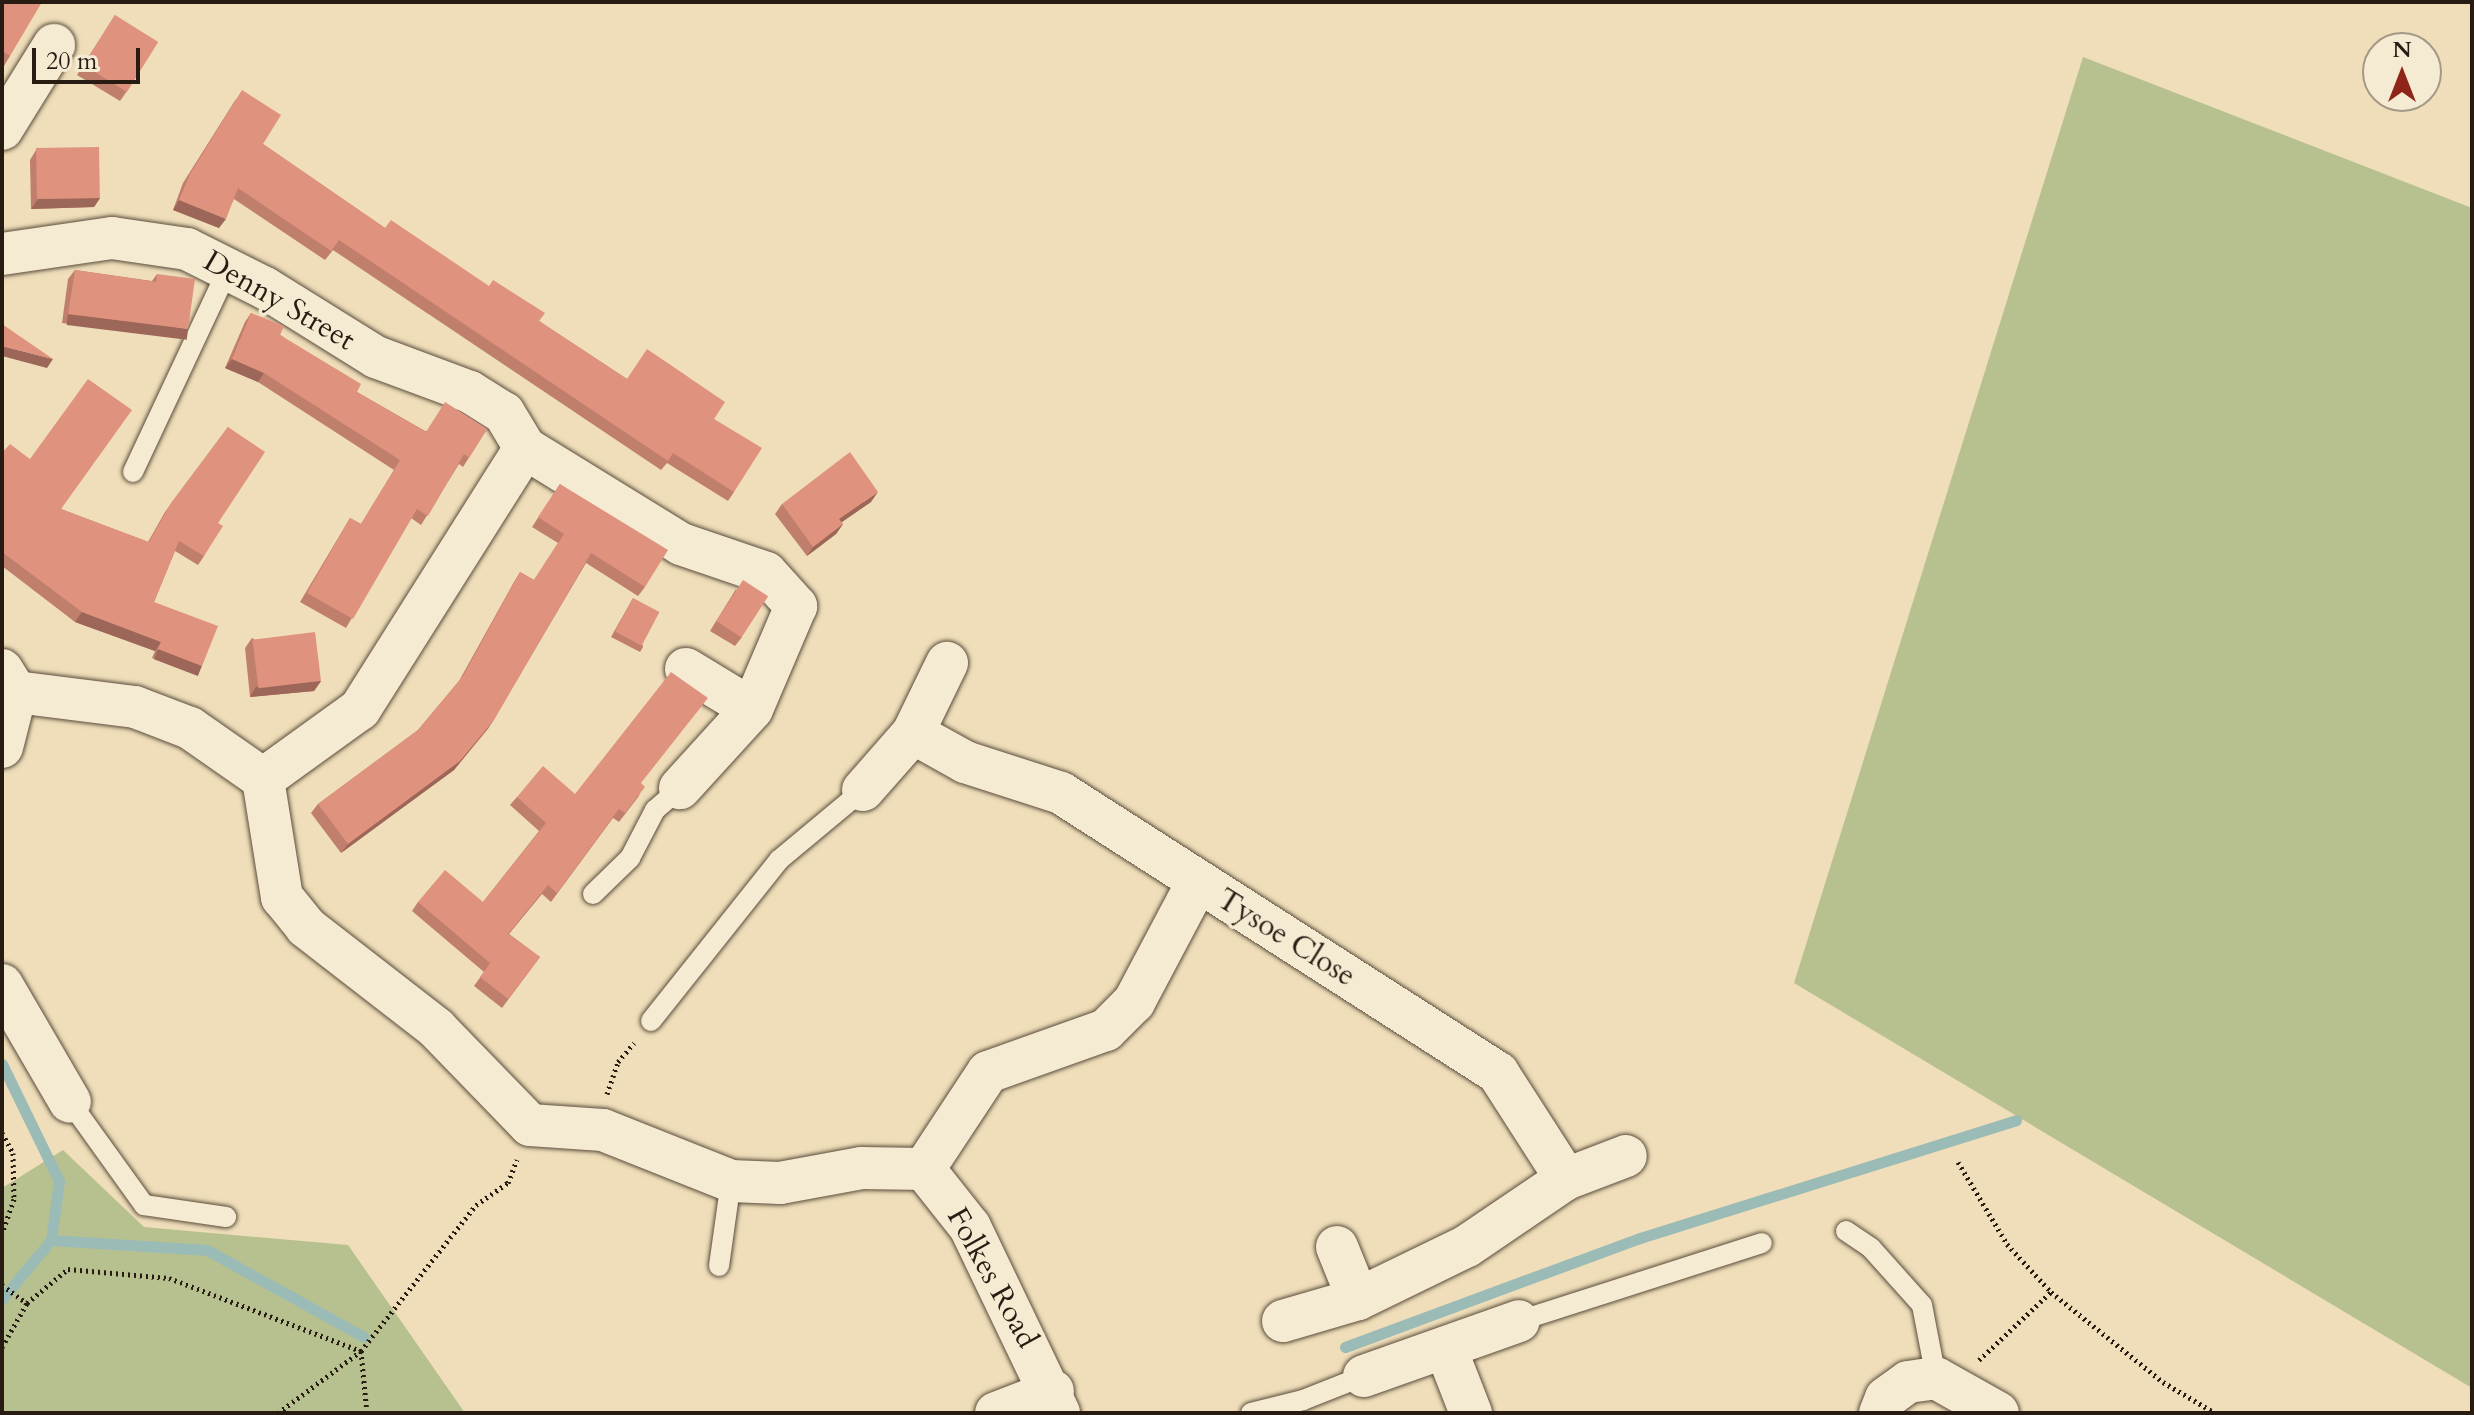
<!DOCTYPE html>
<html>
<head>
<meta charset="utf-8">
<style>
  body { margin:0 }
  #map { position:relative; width:2474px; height:1415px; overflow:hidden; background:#efdeb9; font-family:Cardo,serif }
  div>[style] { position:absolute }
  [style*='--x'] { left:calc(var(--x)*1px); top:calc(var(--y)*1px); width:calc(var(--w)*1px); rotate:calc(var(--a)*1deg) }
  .green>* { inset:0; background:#b7c190 }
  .stream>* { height:11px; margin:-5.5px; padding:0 5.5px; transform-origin:5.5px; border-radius:5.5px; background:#9bbbb6 }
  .path>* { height:5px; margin-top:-2.5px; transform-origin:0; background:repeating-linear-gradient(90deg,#281c12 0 2px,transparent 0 6px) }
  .roads { filter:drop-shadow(0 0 2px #5a4c3c) drop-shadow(0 0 2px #5a4c3c) }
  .lane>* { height:20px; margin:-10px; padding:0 10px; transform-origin:10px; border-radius:10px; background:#f5ead2 }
  .street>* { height:42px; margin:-21px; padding:0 21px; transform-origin:21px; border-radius:21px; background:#f5ead2 }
  .wall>* { inset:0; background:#c07e6c }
  .shaded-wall>* { inset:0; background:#9c6658; transform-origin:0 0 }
  .building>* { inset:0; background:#df927d; transform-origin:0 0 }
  span { translate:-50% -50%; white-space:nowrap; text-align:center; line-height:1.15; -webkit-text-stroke:7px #f5ead2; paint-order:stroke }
  .street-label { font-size:30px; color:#281c12 }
  .frame { position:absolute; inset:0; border:4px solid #281c12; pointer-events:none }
  .north { position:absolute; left:2362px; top:32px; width:80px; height:80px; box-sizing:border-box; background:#f5ead2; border:2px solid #a39885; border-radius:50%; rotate:0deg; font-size:22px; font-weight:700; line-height:32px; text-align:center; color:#281c12 }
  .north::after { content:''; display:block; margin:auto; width:28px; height:36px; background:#8f2418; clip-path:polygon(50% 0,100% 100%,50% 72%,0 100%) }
  .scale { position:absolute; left:32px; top:48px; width:108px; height:36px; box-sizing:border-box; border:4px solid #281c12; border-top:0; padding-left:10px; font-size:24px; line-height:28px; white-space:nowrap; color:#281c12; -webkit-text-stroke:6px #f5ead2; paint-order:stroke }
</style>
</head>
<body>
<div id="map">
  <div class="green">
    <i style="clip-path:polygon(2083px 57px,2472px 208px,2472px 1388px,1794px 983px)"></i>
    <i style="clip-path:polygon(63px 1150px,144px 1227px,348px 1245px,465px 1413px,2px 1413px,2px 1188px)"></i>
  </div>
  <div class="stream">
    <i style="--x:2;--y:1064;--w:130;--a:64"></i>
    <i style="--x:59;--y:1181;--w:60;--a:97.7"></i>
    <i style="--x:51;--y:1240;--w:156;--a:3.7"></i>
    <i style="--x:207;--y:1250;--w:179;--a:29"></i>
    <i style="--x:2;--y:1299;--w:77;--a:-50.3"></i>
    <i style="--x:1345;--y:1347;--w:314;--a:-20.3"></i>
    <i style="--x:1640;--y:1238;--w:394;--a:-17.4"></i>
  </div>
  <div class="path">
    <i style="--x:607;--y:1094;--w:34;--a:-71"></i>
    <i style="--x:618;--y:1062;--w:25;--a:-50"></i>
    <i style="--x:2;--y:1133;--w:23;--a:61"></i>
    <i style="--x:13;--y:1153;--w:46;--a:88.8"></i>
    <i style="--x:14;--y:1199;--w:36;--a:109"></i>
    <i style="--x:1958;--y:1162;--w:96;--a:59.1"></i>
    <i style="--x:2007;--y:1244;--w:65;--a:47.5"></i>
    <i style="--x:2051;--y:1292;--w:144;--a:38.8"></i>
    <i style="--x:2163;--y:1382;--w:61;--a:30.8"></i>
    <i style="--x:2;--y:1285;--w:31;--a:36"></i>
    <i style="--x:2;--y:1347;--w:51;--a:-60.4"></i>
    <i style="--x:27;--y:1303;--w:53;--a:-39.7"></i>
    <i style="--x:68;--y:1269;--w:101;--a:5.1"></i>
    <i style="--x:169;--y:1278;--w:205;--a:20.8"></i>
    <i style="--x:361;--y:1351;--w:62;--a:84.5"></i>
    <i style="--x:1979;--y:1360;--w:99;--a:-43.4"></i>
    <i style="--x:278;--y:1413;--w:104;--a:-36.8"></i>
    <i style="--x:361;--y:1351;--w:186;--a:-51.8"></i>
    <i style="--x:476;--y:1205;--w:39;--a:-35"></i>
    <i style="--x:508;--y:1183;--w:25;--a:-69"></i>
  </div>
  <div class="roads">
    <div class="lane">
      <i style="--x:133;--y:472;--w:222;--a:-64.9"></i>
      <i style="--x:593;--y:894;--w:52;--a:-44.2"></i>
      <i style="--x:630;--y:858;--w:54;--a:-62.5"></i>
      <i style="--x:655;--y:810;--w:33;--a:-41"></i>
      <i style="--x:651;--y:1021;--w:206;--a:-51.5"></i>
      <i style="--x:779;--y:860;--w:109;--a:-39.8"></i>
      <i style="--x:70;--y:1102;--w:127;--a:54.3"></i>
      <i style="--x:144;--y:1205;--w:83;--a:8.3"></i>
      <i style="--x:1846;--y:1231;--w:30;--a:34"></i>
      <i style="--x:1871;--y:1248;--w:76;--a:48.2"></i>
      <i style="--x:1922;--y:1305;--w:74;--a:79.1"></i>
      <i style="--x:719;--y:1266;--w:86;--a:-82"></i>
      <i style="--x:1519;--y:1321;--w:255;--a:-17.8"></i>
      <i style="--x:1251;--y:1413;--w:54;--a:-14"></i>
      <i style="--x:1303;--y:1400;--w:66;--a:-21.5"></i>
    </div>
    <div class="street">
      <i style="--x:2;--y:129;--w:99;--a:-58.2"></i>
      <i style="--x:2;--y:254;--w:111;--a:-8.3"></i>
      <i style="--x:112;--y:238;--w:76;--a:8.3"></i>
      <i style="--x:187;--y:249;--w:87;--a:26.6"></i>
      <i style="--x:265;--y:288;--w:131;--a:31.9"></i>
      <i style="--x:376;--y:357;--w:100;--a:20.4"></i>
      <i style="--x:470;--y:392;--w:40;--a:32"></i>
      <i style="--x:504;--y:413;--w:41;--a:59"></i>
      <i style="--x:525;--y:448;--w:183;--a:31.6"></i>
      <i style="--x:681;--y:544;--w:90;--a:18.8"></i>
      <i style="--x:766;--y:573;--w:45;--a:47.7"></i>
      <i style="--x:796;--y:606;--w:112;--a:113.1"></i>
      <i style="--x:752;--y:709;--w:107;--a:132.3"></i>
      <i style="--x:525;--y:448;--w:309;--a:122.3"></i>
      <i style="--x:360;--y:709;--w:120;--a:144.2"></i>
      <i style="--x:263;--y:779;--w:120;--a:80.9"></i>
      <i style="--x:282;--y:897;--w:38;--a:51"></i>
      <i style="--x:306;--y:927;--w:165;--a:37.8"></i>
      <i style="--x:436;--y:1028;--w:135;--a:45.9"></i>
      <i style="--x:530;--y:1125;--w:73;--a:3.9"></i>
      <i style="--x:603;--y:1130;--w:138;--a:21.7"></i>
      <i style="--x:731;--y:1181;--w:49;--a:2.3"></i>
      <i style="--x:780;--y:1183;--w:83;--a:-10.4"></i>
      <i style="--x:862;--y:1168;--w:62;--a:0.9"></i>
      <i style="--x:686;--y:669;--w:77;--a:31.2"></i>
      <i style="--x:2;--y:670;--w:26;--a:58"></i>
      <i style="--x:16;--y:692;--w:120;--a:7.2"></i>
      <i style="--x:135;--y:707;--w:59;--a:20.9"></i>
      <i style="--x:190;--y:728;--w:89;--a:34.9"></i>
      <i style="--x:913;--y:733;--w:60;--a:29.1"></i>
      <i style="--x:965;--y:762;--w:101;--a:17.9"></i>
      <i style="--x:1061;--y:793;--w:519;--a:32.65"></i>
      <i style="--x:1498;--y:1073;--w:126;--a:57.3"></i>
      <i style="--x:2;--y:747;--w:57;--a:-75.7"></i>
      <i style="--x:863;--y:790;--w:76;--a:-48.7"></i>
      <i style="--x:913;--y:733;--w:78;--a:-64.1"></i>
      <i style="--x:2;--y:985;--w:135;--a:59.8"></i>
      <i style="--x:924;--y:1169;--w:116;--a:-56.6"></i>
      <i style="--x:988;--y:1072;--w:125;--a:-19.6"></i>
      <i style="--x:1106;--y:1030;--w:40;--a:-45"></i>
      <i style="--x:1134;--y:1002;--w:135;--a:-62.1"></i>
      <i style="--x:924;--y:1169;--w:74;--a:51.6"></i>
      <i style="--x:970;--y:1227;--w:206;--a:64.4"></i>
      <i style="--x:1337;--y:1247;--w:56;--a:68"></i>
      <i style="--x:1283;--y:1321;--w:78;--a:-16.3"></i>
      <i style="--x:1358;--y:1299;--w:121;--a:-25.9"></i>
      <i style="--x:1467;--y:1246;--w:120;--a:-34.1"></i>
      <i style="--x:1566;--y:1179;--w:64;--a:-21"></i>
      <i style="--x:1446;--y:1349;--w:69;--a:68.7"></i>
      <i style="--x:1364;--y:1376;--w:164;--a:-19.5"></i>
      <i style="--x:996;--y:1413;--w:61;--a:-21.1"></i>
      <i style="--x:1880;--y:1413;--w:16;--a:-68"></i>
      <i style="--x:1886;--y:1398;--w:27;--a:-36"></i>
      <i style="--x:1908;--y:1382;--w:28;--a:-8"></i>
      <i style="--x:1936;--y:1378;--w:71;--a:29.4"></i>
    </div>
  </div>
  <div class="wall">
    <i style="clip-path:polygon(2px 2px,10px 56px,4px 66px,2px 65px)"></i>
    <i style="clip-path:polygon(115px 15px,127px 91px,120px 101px,77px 75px)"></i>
    <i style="clip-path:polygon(236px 99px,263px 144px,385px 228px,539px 321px,627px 379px,714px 419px,734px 492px,728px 501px,667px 463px,661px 470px,333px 250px,325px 260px,234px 199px,219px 228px,173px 210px,183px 183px)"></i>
    <i style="clip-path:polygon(36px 150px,100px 198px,94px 207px,31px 209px,30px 160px)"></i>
    <i style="clip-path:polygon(75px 270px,152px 281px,157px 274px,181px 338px,62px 323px,68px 279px)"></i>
    <i style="clip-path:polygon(251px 313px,357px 392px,425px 431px,487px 429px,463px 467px,459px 464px,421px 525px,411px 518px,346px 628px,300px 602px,350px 518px,361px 524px,394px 470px,258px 382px,225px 368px,245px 322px)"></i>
    <i style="clip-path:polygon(228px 427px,218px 523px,204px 556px,198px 565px,175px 551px,154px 602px,202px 666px,196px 675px,152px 658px,155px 651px,75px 622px,2px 566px,2px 453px,61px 509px,148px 542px,165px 512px)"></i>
    <i style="clip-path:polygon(560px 484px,645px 587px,638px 596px,586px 563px,488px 729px,454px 770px,341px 853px,311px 813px,318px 804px,418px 730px,459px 681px,514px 582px,520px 572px,534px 580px,558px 543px,532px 527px)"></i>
    <i style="clip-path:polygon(871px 502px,841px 522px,843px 524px,836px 534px,807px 556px,775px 514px,782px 504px)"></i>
    <i style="clip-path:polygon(736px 589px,742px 637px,735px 646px,710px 631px)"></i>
    <i style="clip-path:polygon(633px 598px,643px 647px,640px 652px,611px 637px)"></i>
    <i style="clip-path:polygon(252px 638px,321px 681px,314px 691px,250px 697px,245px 648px)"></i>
    <i style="clip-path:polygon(641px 784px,639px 796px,619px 822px,613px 818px,551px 902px,542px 894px,509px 934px,540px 957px,502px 1008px,474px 986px,484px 972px,412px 911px,418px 902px,483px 902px,539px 831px,510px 805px,517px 797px,575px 794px)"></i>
  </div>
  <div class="shaded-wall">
    <i style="clip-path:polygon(100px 198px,94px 207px,31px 209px,38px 199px)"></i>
    <i style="clip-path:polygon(179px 200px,226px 219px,219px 228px,173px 210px)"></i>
    <i style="left:68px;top:314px;width:121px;height:11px;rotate:7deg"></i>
    <i style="clip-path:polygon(2px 346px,53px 359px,47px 368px,2px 356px)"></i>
    <i style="clip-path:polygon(232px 359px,264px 373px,258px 382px,225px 368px)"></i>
    <i style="clip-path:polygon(878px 492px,871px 502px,832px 529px,839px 519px)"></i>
    <i style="clip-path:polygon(843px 524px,836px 534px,807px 556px,813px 547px)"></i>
    <i style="clip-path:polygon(82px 612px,161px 642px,155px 651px,75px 622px)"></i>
    <i style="left:158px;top:649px;width:47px;height:11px;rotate:21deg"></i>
    <i style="clip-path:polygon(321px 681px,314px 691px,250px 697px,256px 687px)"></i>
    <i style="clip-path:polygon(494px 720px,454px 770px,341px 853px,348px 844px)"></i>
  </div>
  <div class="building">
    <i style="clip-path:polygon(2px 2px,42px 2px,10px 56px,2px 51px)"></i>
    <i style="left:115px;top:15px;width:51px;height:59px;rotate:32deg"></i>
    <i style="clip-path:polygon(242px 90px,281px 115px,263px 144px,385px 228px,391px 220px,489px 286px,493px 280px,545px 313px,539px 321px,627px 379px,647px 349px,725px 402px,714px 419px,762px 448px,734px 492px,673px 453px,668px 461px,339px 240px,331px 251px,238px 188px,226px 219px,179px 200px,190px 174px)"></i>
    <i style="left:99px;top:147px;width:51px;height:63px;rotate:89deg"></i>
    <i style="clip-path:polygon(75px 270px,156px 282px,157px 274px,195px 279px,188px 329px,68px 314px)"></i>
    <i style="clip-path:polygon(251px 313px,284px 326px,280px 335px,361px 384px,357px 392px,426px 432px,445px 402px,487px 429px,469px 458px,464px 454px,428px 516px,417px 509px,353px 619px,307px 593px,350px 518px,361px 524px,400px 460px,264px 373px,232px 359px)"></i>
    <i style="clip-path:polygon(2px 324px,53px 359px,2px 346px)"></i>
    <i style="clip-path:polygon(88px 379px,132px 410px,61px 509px,149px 542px,171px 503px,228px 427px,265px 452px,218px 523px,223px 526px,204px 556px,179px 541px,154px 602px,218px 626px,202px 666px,158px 649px,161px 642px,82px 612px,2px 552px,2px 453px,10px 444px,30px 459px)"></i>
    <i style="clip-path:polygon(850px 452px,878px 492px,839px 519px,843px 524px,813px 547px,782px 504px)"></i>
    <i style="clip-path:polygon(560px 484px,668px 550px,645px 587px,591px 553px,494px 720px,460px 761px,348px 844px,318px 804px,418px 730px,463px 676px,520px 572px,534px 580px,564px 534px,538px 517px)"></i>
    <i style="left:743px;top:580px;width:30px;height:49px;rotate:33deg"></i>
    <i style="left:633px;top:598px;width:30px;height:38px;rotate:28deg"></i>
    <i style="left:315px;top:632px;width:49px;height:63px;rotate:83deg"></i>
    <i style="clip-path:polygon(671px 672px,708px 698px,641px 783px,645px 787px,625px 813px,619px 809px,557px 893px,548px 885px,508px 934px,540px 957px,508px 999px,480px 977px,490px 963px,418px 902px,445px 870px,483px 902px,546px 823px,517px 797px,543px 766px,575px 794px)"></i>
  </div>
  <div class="street-label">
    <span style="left:279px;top:301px;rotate:30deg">Denny Street</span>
    <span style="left:1286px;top:938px;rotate:32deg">Tysoe Close</span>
    <span style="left:992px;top:1278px;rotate:61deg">Folkes Road</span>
  </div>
  <div class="frame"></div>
  <div class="north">N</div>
  <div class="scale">20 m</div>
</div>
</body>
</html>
